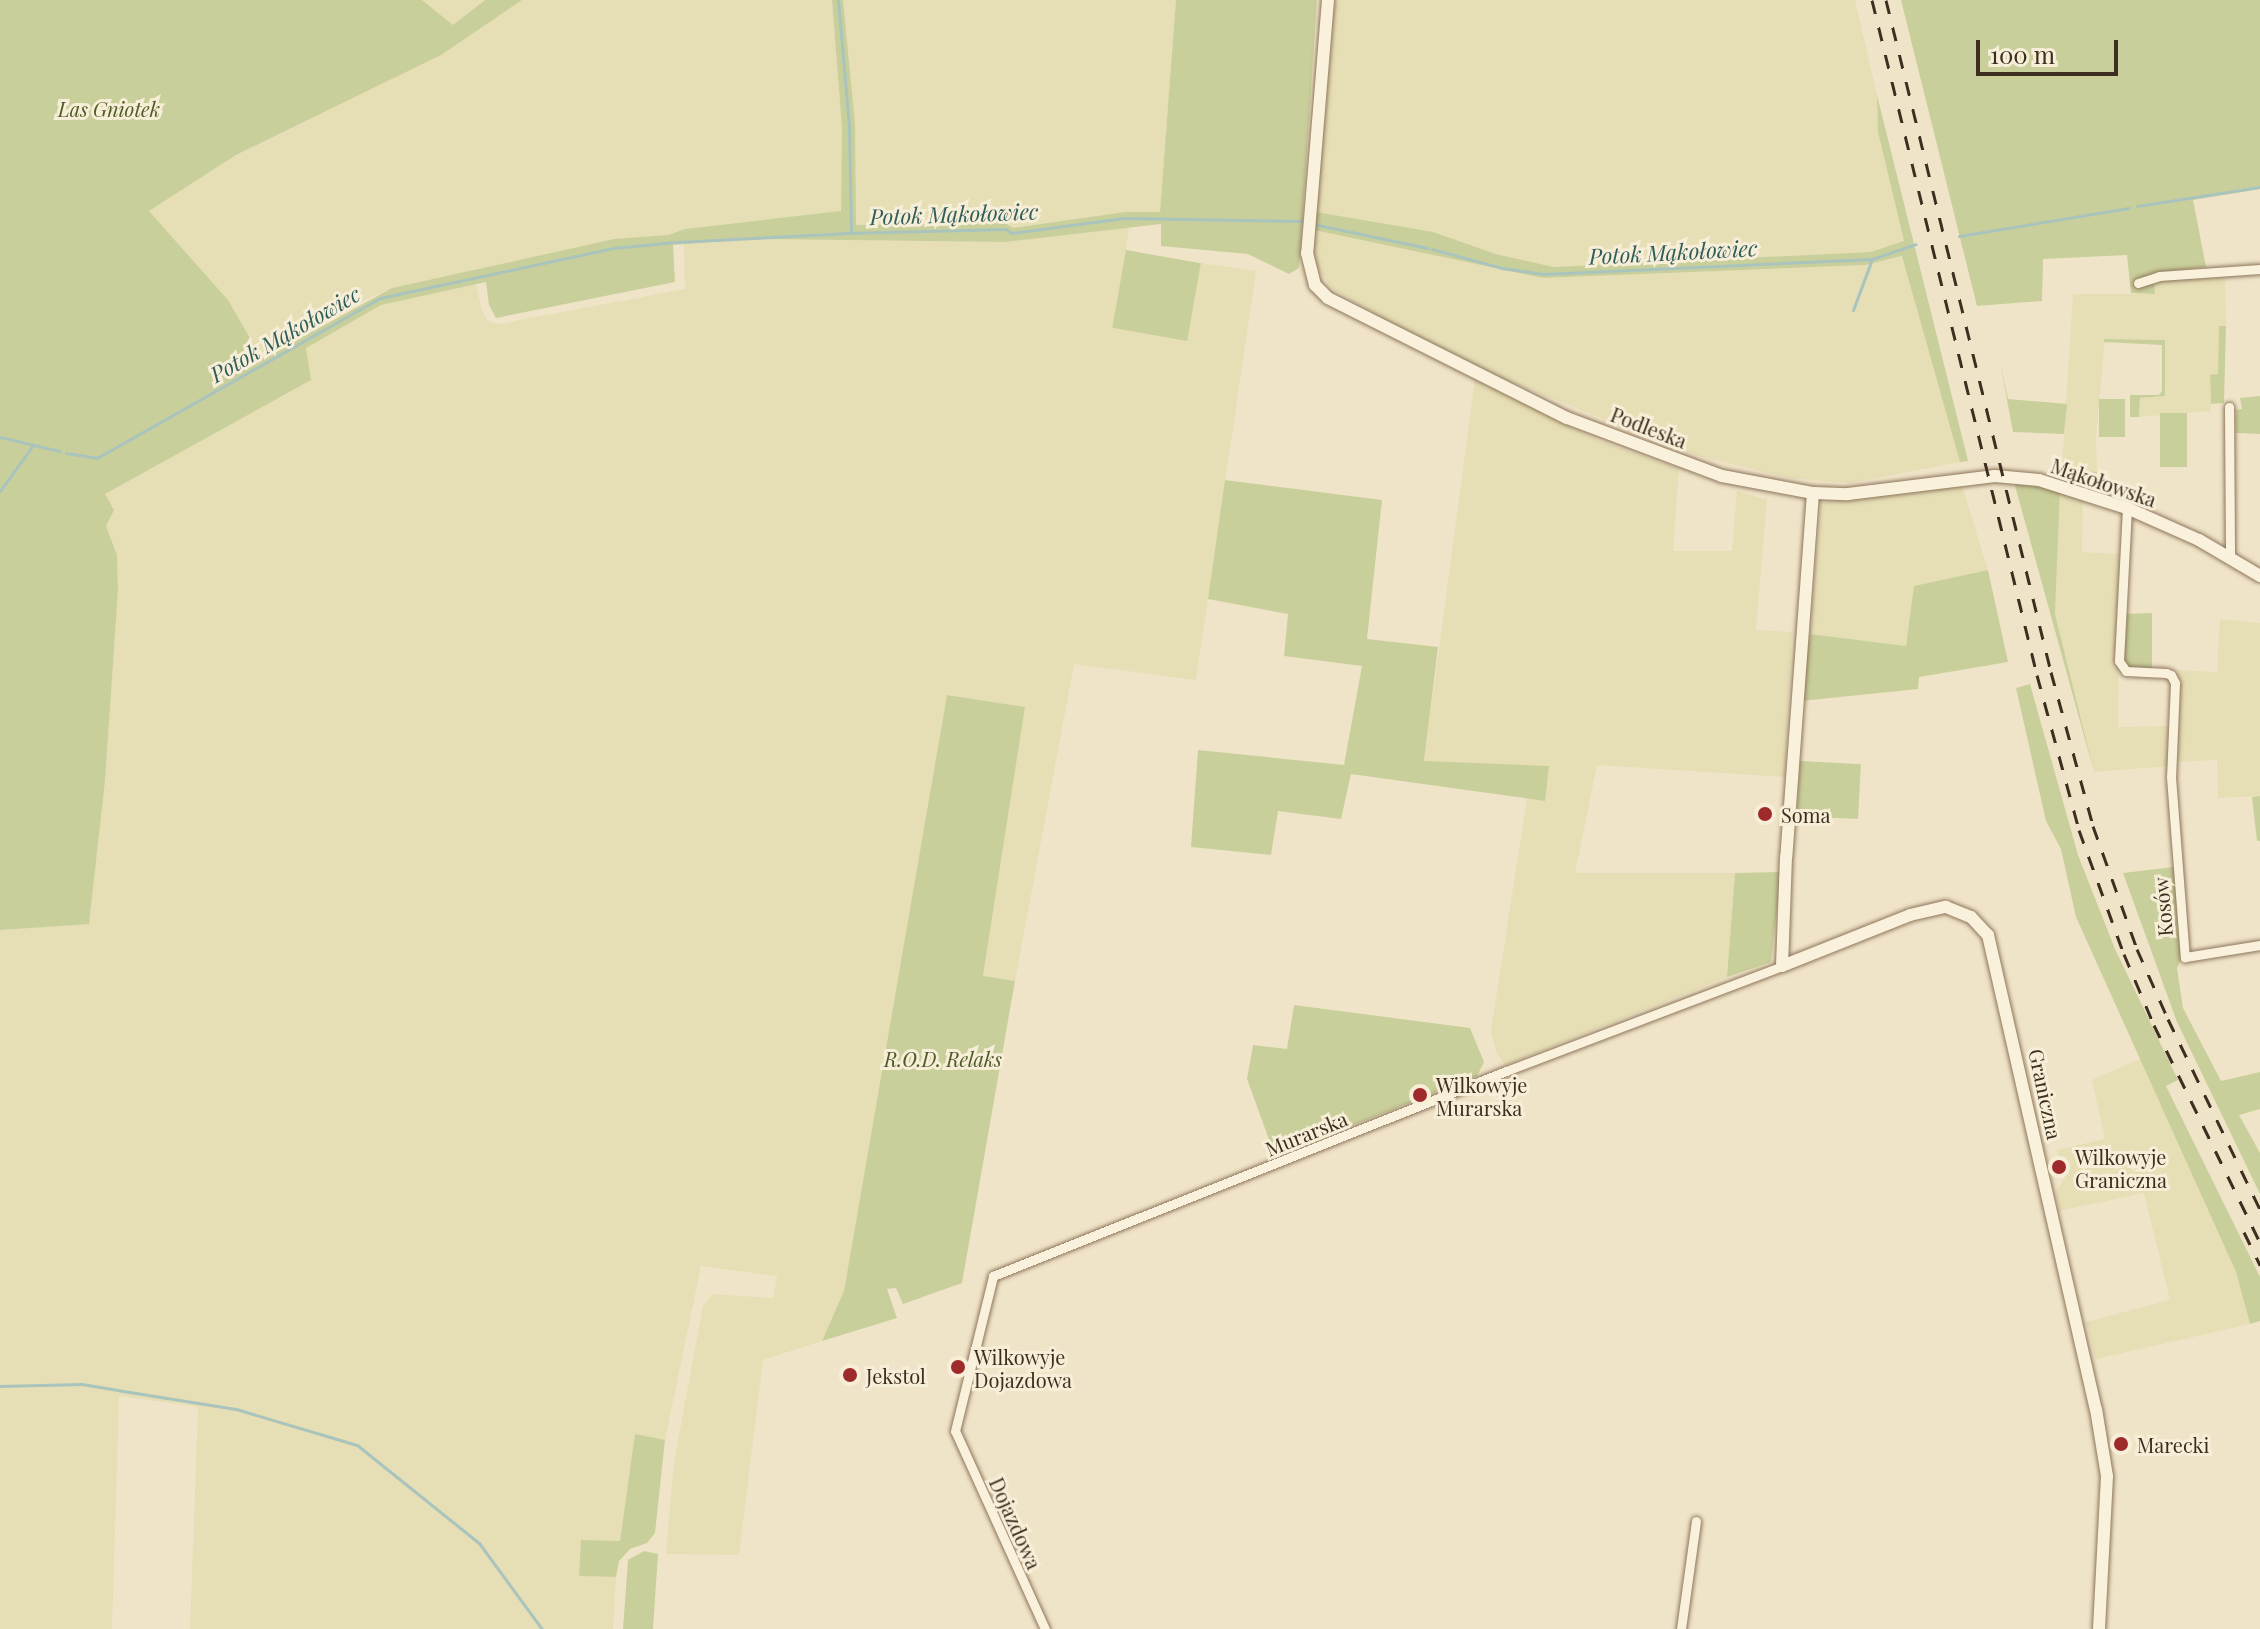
<!DOCTYPE html>
<html>
<head>
<meta charset="utf-8">
<style>
  body { margin:0 }
  #map { position:relative; width:2260px; height:1629px; overflow:hidden; background:#f0e4c8; font-family:"Playfair Display",serif }
  div>[style] { position:absolute }
  [style*='--x'] { left:calc(var(--x)*1px); top:calc(var(--y)*1px); width:calc(var(--w)*1px); rotate:calc(var(--a)*1deg) }
  .farmland>* { inset:0; background:#e6deb5 }
  .green>* { inset:0; background:#c9cf9b; transform-origin:0 0 }
  .stream>* { height:3px; margin:-1.5px; padding:0 1.5px; transform-origin:1.5px; border-radius:1.5px; background:#a9c4bc }
  .roads { filter:drop-shadow(0 0 2px #8d765c) drop-shadow(0 0 2px #8d765c) }
  .street>* { height:9px; margin:-4.5px; padding:0 4.5px; transform-origin:4.5px; border-radius:4.5px; background:#faf1dc }
  .secondary>* { height:12px; margin:-6px; padding:0 6px; transform-origin:6px; border-radius:6px; background:#faf1dc }
  .rail>* { height:3px; margin-top:-1.5px; transform-origin:0; background:repeating-linear-gradient(90deg,#3d2e20 0 14px,transparent 0 28px) }
  .dots>* { width:22px; height:22px; translate:-50% -50%; box-sizing:border-box; border:4px solid #f7eed8; border-radius:50% }
  span { translate:-50% -50%; white-space:nowrap; text-align:center; line-height:1.15; -webkit-text-stroke:6px #f7eed8; paint-order:stroke }
  .park-label { font-size:20px; color:#4d5a26; font-style:italic }
  .street-label { font-size:20px; color:#3d2e20 }
  .poi-label { font-size:20px; color:#3d2e20 }
  .left { translate:0 -50%; text-align:left }
  .water-label { font-size:22px; color:#2f5d5a; font-style:italic }
  .scale { position:absolute; left:1976px; top:40px; width:142px; height:36px; box-sizing:border-box; border:4px solid #3d2e20; border-top:0; padding-left:10px; font-size:24px; line-height:28px; white-space:nowrap; color:#3d2e20; -webkit-text-stroke:6px #f7eed8; paint-order:stroke }
</style>
</head>
<body>
<div id="map">
  <div class="farmland">
    <i style="clip-path:polygon(422px 0,485px 0,453px 25px)"></i>
    <i style="clip-path:polygon(522px 0,832px 0,842px 128px,841px 212px,685px 229px,668px 235px,614px 239px,392px 288px,356px 304px,262px 359px,228px 300px,149px 211px,236px 155px,441px 55px)"></i>
    <i style="clip-path:polygon(843px 0,1176px 0,1160px 212px,1125px 212px,1012px 228px,1005px 223px,856px 225px,855px 123px)"></i>
    <i style="clip-path:polygon(1334px 0,1855px 0,1877px 95px,1878px 132px,1904px 242px,1871px 252px,1554px 267px,1316px 212px)"></i>
    <i style="clip-path:polygon(1129px 226px,1116px 328px,1185px 340px,1201px 263px,1256px 271px,1196px 680px,1074px 664px,1015px 981px,983px 977px,1025px 707px,947px 695px,844px 1291px,822px 1341px,763px 1360px,739px 1555px,666px 1554px,674px 1462px,703px 1306px,712px 1294px,773px 1298px,777px 1276px,701px 1266px,665px 1440px,635px 1435px,620px 1541px,581px 1540px,579px 1576px,616px 1577px,613px 1629px,190px 1629px,198px 1407px,119px 1396px,112px 1629px,0 1629px,0 930px,89px 923px,105px 781px,118px 590px,117px 555px,106px 526px,105px 494px,310px 380px,305px 348px,381px 305px,476px 284px,482px 311px,488px 321px,499px 324px,685px 289px,684px 244px,753px 239px,1006px 242px)"></i>
    <i style="clip-path:polygon(1314px 230px,1543px 278px,1865px 265px,1903px 256px,1960px 462px,1850px 483px,1789px 478px,1695px 455px,1506px 380px,1372px 313px,1332px 288px,1314px 264px)"></i>
    <i style="clip-path:polygon(2225px 274px,2226px 326px,2219px 327px,2218px 375px,2210px 375px,2211px 411px,2139px 417px,2140px 398px,2165px 396px,2165px 340px,2105px 339px,2096px 437px,2097px 472px,2062px 468px,2073px 294px,2154px 294px,2153px 279px)"></i>
    <i style="clip-path:polygon(1475px 379px,1597px 440px,1679px 469px,1673px 551px,1732px 551px,1737px 491px,1767px 500px,1756px 630px,1792px 632px,1785px 777px,1597px 765px,1575px 873px,1735px 873px,1727px 977px,1505px 1065px,1496px 1051px,1491px 1031px,1527px 798px,1545px 801px,1424px 761px)"></i>
    <i style="clip-path:polygon(1962px 486px,1988px 570px,1914px 586px,1906px 646px,1810px 634px,1821px 503px)"></i>
    <i style="clip-path:polygon(2060px 490px,2083px 498px,2082px 552px,2120px 554px,2118px 727px,2172px 726px,2169px 766px,2094px 772px,2055px 614px)"></i>
    <i style="clip-path:polygon(2220px 619px,2260px 623px,2260px 796px,2218px 798px,2217px 760px,2177px 762px,2179px 683px,2175px 670px,2217px 672px)"></i>
    <i style="clip-path:polygon(2140px 1059px,2236px 1272px,2250px 1324px,2096px 1359px,2086px 1322px,2170px 1300px,2144px 1193px,2059px 1211px,2056px 1191px,2065px 1178px,2057px 1150px,2105px 1139px,2092px 1080px)"></i>
  </div>
  <div class="green">
    <i style="clip-path:polygon(0 0,422px 0,453px 25px,485px 0,522px 0,441px 55px,236px 155px,149px 211px,228px 300px,262px 359px,392px 288px,614px 239px,668px 235px,685px 229px,841px 211px,842px 128px,832px 0,843px 0,855px 123px,856px 225px,1005px 223px,1013px 228px,1125px 212px,1160px 212px,1176px 0,1317px 0,1299px 268px,1289px 274px,1248px 254px,1161px 246px,1161px 224px,1006px 242px,753px 239px,673px 245px,675px 282px,496px 318px,489px 305px,486px 282px,381px 305px,306px 348px,311px 380px,105px 494px,114px 510px,106px 526px,117px 555px,118px 590px,105px 781px,89px 924px,0 930px)"></i>
    <i style="clip-path:polygon(1901px 0,2260px 0,2260px 189px,2193px 200px,2206px 267px,2153px 273px,2155px 294px,2131px 293px,2127px 255px,2043px 259px,2042px 301px,1977px 306px)"></i>
    <i style="clip-path:polygon(1877px 95px,1968px 461px,1960px 462px,1902px 256px,1865px 265px,1543px 278px,1314px 230px,1316px 212px,1433px 232px,1496px 254px,1554px 267px,1871px 252px,1904px 241px,1878px 132px)"></i>
    <i style="left:1126px;top:250px;width:76px;height:79px;rotate:10deg"></i>
    <i style="clip-path:polygon(2219px 326px,2226px 326px,2224px 403px,2211px 404px,2210px 375px,2218px 374px)"></i>
    <i style="clip-path:polygon(2104px 339px,2165px 340px,2165px 396px,2140px 398px,2139px 417px,2130px 417px,2130px 395px,2159px 395px,2162px 391px,2162px 345px,2104px 342px)"></i>
    <i style="clip-path:polygon(2000px 362px,2008px 399px,2067px 404px,2064px 434px,2013px 432px)"></i>
    <i style="clip-path:polygon(2260px 396px,2260px 434px,2236px 433px,2236px 410px,2242px 409px,2240px 398px)"></i>
    <i style="left:2099px;top:399px;width:26px;height:38px"></i>
    <i style="left:2187px;top:413px;width:54px;height:27px;rotate:90deg"></i>
    <i style="clip-path:polygon(2062px 468px,2097px 472px,2096px 488px,2062px 477px)"></i>
    <i style="clip-path:polygon(1225px 480px,1382px 500px,1367px 639px,1438px 647px,1424px 761px,1549px 766px,1545px 801px,1351px 774px,1341px 819px,1278px 811px,1271px 855px,1191px 847px,1198px 750px,1344px 765px,1362px 666px,1284px 656px,1288px 614px,1208px 599px)"></i>
    <i style="clip-path:polygon(2014px 482px,2060px 490px,2055px 614px,2094px 772px)"></i>
    <i style="clip-path:polygon(1988px 570px,2008px 662px,1919px 677px,1918px 689px,1801px 701px,1810px 634px,1906px 646px,1914px 586px)"></i>
    <i style="clip-path:polygon(2152px 613px,2152px 669px,2132px 670px,2123px 664px,2124px 614px)"></i>
    <i style="clip-path:polygon(2030px 684px,2078px 855px,2115px 949px,2178px 1080px,2166px 1086px,2260px 1277px,2260px 1321px,2250px 1324px,2236px 1272px,2076px 917px,2061px 849px,2046px 821px,2016px 688px)"></i>
    <i style="clip-path:polygon(947px 695px,1025px 707px,983px 976px,1015px 981px,962px 1283px,903px 1304px,896px 1288px,887px 1289px,897px 1318px,822px 1341px,844px 1291px)"></i>
    <i style="left:1800px;top:761px;width:61px;height:55px;rotate:3deg"></i>
    <i style="clip-path:polygon(2260px 796px,2260px 841px,2257px 841px,2252px 797px)"></i>
    <i style="clip-path:polygon(2174px 867px,2182px 957px,2177px 968px,2183px 1008px,2221px 1081px,2260px 1072px,2260px 1109px,2239px 1115px,2260px 1153px,2260px 1194px,2177px 1022px,2123px 873px)"></i>
    <i style="clip-path:polygon(1781px 872px,1771px 962px,1727px 977px,1735px 873px)"></i>
    <i style="clip-path:polygon(1294px 1005px,1470px 1028px,1484px 1062px,1477px 1076px,1275px 1156px,1247px 1079px,1253px 1045px,1287px 1049px)"></i>
    <i style="clip-path:polygon(635px 1434px,665px 1440px,655px 1533px,647px 1543px,630px 1549px,619px 1561px,616px 1577px,579px 1576px,581px 1540px,620px 1541px)"></i>
    <i style="clip-path:polygon(644px 1551px,658px 1554px,653px 1629px,623px 1629px,628px 1560px)"></i>
  </div>
  <div class="stream">
    <i style="--x:838;--y:0;--w:126;--a:85"></i>
    <i style="--x:849;--y:126;--w:106;--a:88.9"></i>
    <i style="--x:2137;--y:206;--w:124;--a:-8.8"></i>
    <i style="--x:1313;--y:224;--w:117;--a:11.8"></i>
    <i style="--x:847;--y:233;--w:159;--a:-1.4"></i>
    <i style="--x:1006;--y:229;--w:6;--a:39"></i>
    <i style="--x:1011;--y:233;--w:114;--a:-7.6"></i>
    <i style="--x:1124;--y:218;--w:177;--a:1"></i>
    <i style="--x:1959;--y:236;--w:172;--a:-9.4"></i>
    <i style="--x:677;--y:242;--w:169;--a:-3"></i>
    <i style="--x:1432;--y:249;--w:73;--a:15.2"></i>
    <i style="--x:1502;--y:268;--w:41;--a:8.3"></i>
    <i style="--x:1543;--y:274;--w:329;--a:-2.6"></i>
    <i style="--x:1872;--y:259;--w:46;--a:-18.8"></i>
    <i style="--x:1853;--y:310;--w:54;--a:-69.6"></i>
    <i style="--x:0;--y:437;--w:61;--a:13.3"></i>
    <i style="--x:66;--y:453;--w:31;--a:9"></i>
    <i style="--x:97;--y:458;--w:325;--a:-29.5"></i>
    <i style="--x:380;--y:298;--w:239;--a:-12.1"></i>
    <i style="--x:614;--y:248;--w:61;--a:-5.6"></i>
    <i style="--x:0;--y:491;--w:57;--a:-54.3"></i>
    <i style="--x:0;--y:1386;--w:82;--a:-1.4"></i>
    <i style="--x:82;--y:1384;--w:42;--a:9.7"></i>
    <i style="--x:123;--y:1391;--w:114;--a:9.1"></i>
    <i style="--x:236;--y:1409;--w:126;--a:16.6"></i>
    <i style="--x:357;--y:1445;--w:156;--a:38.8"></i>
    <i style="--x:479;--y:1543;--w:107;--a:53.8"></i>
  </div>
  <div class="roads">
    <div class="street">
      <i style="--x:2138;--y:283;--w:22;--a:-18"></i>
      <i style="--x:2159;--y:276;--w:101;--a:-4"></i>
      <i style="--x:2229;--y:407;--w:150;--a:89.6"></i>
      <i style="--x:2127;--y:508;--w:153;--a:93"></i>
      <i style="--x:2119;--y:661;--w:12;--a:55"></i>
      <i style="--x:2126;--y:671;--w:40;--a:2.9"></i>
      <i style="--x:2166;--y:673;--w:5;--a:22"></i>
      <i style="--x:2171;--y:675;--w:9;--a:63"></i>
      <i style="--x:2175;--y:683;--w:94;--a:92.4"></i>
      <i style="--x:2171;--y:777;--w:181;--a:85.6"></i>
      <i style="--x:2185;--y:957;--w:76;--a:-9.1"></i>
      <i style="--x:1045;--y:1629;--w:217;--a:-114.4"></i>
      <i style="--x:955;--y:1431;--w:160;--a:-76.2"></i>
      <i style="--x:993;--y:1276;--w:552;--a:-21.78"></i>
      <i style="--x:1506;--y:1071;--w:295;--a:-20.8"></i>
      <i style="--x:1681;--y:1629;--w:109;--a:-82.1"></i>
    </div>
    <div class="secondary">
      <i style="--x:1328;--y:0;--w:254;--a:94.7"></i>
      <i style="--x:1307;--y:253;--w:33;--a:76"></i>
      <i style="--x:1315;--y:285;--w:18;--a:45"></i>
      <i style="--x:1328;--y:298;--w:267;--a:26.7"></i>
      <i style="--x:1567;--y:418;--w:165;--a:20.5"></i>
      <i style="--x:1722;--y:476;--w:93;--a:10.6"></i>
      <i style="--x:1813;--y:493;--w:35;--a:2"></i>
      <i style="--x:1848;--y:494;--w:148;--a:-7"></i>
      <i style="--x:1995;--y:476;--w:44;--a:5.2"></i>
      <i style="--x:2039;--y:480;--w:92;--a:17.7"></i>
      <i style="--x:2127;--y:508;--w:79;--a:24"></i>
      <i style="--x:2199;--y:540;--w:71;--a:30.5"></i>
      <i style="--x:1813;--y:493;--w:365;--a:94.2"></i>
      <i style="--x:1786;--y:857;--w:109;--a:92.1"></i>
      <i style="--x:1782;--y:966;--w:138;--a:-21.7"></i>
      <i style="--x:1910;--y:915;--w:37;--a:-13"></i>
      <i style="--x:1946;--y:907;--w:27;--a:22"></i>
      <i style="--x:1971;--y:917;--w:25;--a:47"></i>
      <i style="--x:1988;--y:935;--w:486;--a:77.2"></i>
      <i style="--x:2096;--y:1409;--w:68;--a:80.7"></i>
      <i style="--x:2107;--y:1476;--w:153;--a:93"></i>
    </div>
  </div>
  <div class="rail">
    <i style="--x:1872;--y:0;--w:695;--a:76.26"></i>
    <i style="--x:2037;--y:675;--w:161;--a:74.8"></i>
    <i style="--x:2079;--y:830;--w:132;--a:70.1"></i>
    <i style="--x:2124;--y:954;--w:77;--a:67.1"></i>
    <i style="--x:2154;--y:1025;--w:242;--a:64"></i>
    <i style="--x:1886;--y:0;--w:692;--a:76.2"></i>
    <i style="--x:2051;--y:672;--w:160;--a:74.7"></i>
    <i style="--x:2093;--y:826;--w:131;--a:70.3"></i>
    <i style="--x:2137;--y:949;--w:77;--a:66.1"></i>
    <i style="--x:2168;--y:1019;--w:211;--a:64.2"></i>
    <i style="--x:2244;--y:1232;--w:37;--a:64"></i>
  </div>
  <div class="dots">
    <i style="left:1765px;top:814px;background:#9e2a2b"></i>
    <i style="left:1420px;top:1095px;background:#9e2a2b"></i>
    <i style="left:2059px;top:1167px;background:#9e2a2b"></i>
    <i style="left:958px;top:1367px;background:#9e2a2b"></i>
    <i style="left:850px;top:1375px;background:#9e2a2b"></i>
    <i style="left:2121px;top:1444px;background:#9e2a2b"></i>
  </div>
  <div class="park-label">
    <span style="left:109px;top:108px">Las Gniotek</span>
    <span style="left:943px;top:1058px">R.O.D. Relaks</span>
  </div>
  <div class="street-label">
    <span style="left:1649px;top:427px;rotate:21deg">Podleska</span>
    <span style="left:2104px;top:482px;rotate:19deg">Mąkołowska</span>
    <span style="left:2162px;top:907px;rotate:-95deg">Kosów</span>
    <span style="left:2046px;top:1094px;rotate:78deg">Graniczna</span>
    <span style="left:1306px;top:1133px;rotate:-22deg">Murarska</span>
    <span style="left:1016px;top:1523px;rotate:66deg">Dojazdowa</span>
  </div>
  <div class="poi-label">
    <span class="left" style="left:1781px;top:814px">Soma</span>
    <span class="left" style="left:1436px;top:1096px">Wilkowyje<br>Murarska</span>
    <span class="left" style="left:2075px;top:1168px">Wilkowyje<br>Graniczna</span>
    <span class="left" style="left:974px;top:1368px">Wilkowyje<br>Dojazdowa</span>
    <span class="left" style="left:866px;top:1375px">Jekstol</span>
    <span class="left" style="left:2137px;top:1444px">Marecki</span>
  </div>
  <div class="water-label">
    <span style="left:954px;top:214px;rotate:-2deg">Potok Mąkołowiec</span>
    <span style="left:1673px;top:252px;rotate:-3deg">Potok Mąkołowiec</span>
    <span style="left:285px;top:334px;rotate:-30deg">Potok Mąkołowiec</span>
  </div>
  <div class="scale">100 m</div>
</div>
</body>
</html>
